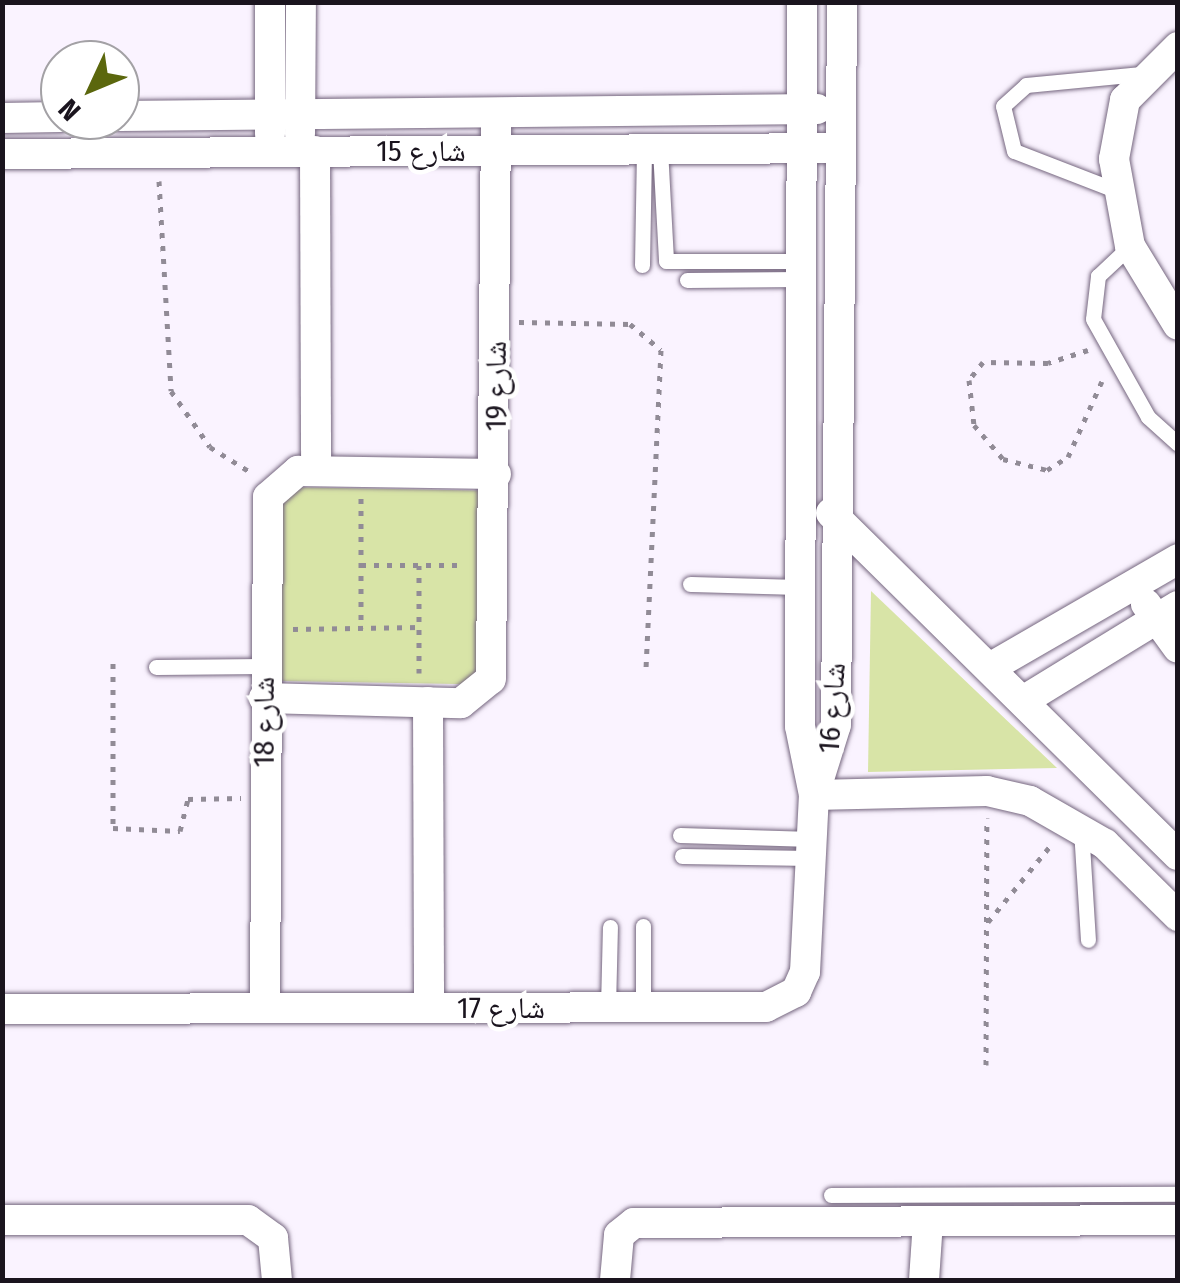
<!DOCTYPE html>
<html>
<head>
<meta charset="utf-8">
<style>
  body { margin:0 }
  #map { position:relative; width:1180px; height:1283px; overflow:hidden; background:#faf3ff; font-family:"Fira Sans Condensed","Noto Naskh Arabic",sans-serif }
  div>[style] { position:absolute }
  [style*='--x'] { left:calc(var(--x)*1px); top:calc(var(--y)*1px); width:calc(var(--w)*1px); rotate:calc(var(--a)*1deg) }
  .green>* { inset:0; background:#d8e4a7; transform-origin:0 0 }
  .path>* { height:5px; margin-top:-2.5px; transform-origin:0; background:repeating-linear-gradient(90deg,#918b96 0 5px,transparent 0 13px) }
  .roads { filter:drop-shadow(0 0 2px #75667f) drop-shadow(0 0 2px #75667f) }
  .service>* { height:15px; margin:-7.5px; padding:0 7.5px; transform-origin:7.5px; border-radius:7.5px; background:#fff }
  .minor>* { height:30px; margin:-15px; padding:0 15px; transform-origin:15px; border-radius:15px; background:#fff }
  span { translate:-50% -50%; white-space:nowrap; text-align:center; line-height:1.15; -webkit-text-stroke:9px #fff; paint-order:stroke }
  .street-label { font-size:30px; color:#1a141e }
  .frame { position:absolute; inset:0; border:5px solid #1a141e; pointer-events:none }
  .north { position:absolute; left:40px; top:40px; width:100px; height:100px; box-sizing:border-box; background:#fff; border:2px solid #a3a1a5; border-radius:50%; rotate:226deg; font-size:28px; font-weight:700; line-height:40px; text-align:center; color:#1a141e }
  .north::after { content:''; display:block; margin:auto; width:35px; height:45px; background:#5b670d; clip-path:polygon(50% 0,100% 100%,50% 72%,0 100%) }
</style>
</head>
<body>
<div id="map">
  <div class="green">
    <i style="left:282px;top:487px;width:208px;height:194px;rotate:1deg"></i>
    <i style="clip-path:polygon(871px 591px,1057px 768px,868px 772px)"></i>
  </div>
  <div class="path">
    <i style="--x:159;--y:181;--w:210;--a:86.7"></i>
    <i style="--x:171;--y:391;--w:68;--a:55.1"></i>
    <i style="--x:210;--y:447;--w:49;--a:31.8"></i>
    <i style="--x:519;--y:322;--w:111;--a:1"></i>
    <i style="--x:630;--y:324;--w:40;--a:40"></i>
    <i style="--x:661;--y:350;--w:323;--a:92.7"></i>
    <i style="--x:1088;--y:350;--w:42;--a:162"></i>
    <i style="--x:1048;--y:363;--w:65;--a:-179.1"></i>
    <i style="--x:983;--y:362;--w:23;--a:128"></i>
    <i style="--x:969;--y:380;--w:45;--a:83.7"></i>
    <i style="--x:974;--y:425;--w:45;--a:49.5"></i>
    <i style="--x:1003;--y:459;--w:45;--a:14"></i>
    <i style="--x:1047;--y:470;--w:25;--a:-32"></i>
    <i style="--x:1068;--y:457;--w:83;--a:-65.9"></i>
    <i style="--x:361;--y:498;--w:130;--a:90"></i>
    <i style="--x:361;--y:565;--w:102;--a:0"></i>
    <i style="--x:419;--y:565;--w:108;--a:90"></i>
    <i style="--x:293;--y:629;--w:127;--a:-0.9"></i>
    <i style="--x:113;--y:663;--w:165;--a:90"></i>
    <i style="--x:113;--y:828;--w:67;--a:2.6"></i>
    <i style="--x:180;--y:831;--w:33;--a:-76"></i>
    <i style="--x:188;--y:799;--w:53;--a:-1.1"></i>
    <i style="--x:988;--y:922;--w:99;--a:-50.7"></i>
    <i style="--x:986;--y:1065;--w:247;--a:-89.8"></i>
  </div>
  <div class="roads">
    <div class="service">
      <i style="--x:660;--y:149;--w:112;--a:86.9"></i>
      <i style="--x:666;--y:261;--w:134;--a:0"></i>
      <i style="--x:1115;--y:190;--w:108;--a:-158.9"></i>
      <i style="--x:1014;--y:151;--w:46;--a:-103.7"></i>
      <i style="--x:1003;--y:106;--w:31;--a:-42"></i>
      <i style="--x:1026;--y:85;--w:116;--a:-5.5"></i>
      <i style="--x:1130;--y:246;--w:44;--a:136.8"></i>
      <i style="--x:1098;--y:276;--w:43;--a:96.6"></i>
      <i style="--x:1093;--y:319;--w:112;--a:60.7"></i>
      <i style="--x:1148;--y:417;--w:40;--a:42"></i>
      <i style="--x:642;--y:265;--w:115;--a:-89"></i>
      <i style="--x:687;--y:280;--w:113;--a:-0.5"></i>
      <i style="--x:690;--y:584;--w:110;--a:1.6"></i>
      <i style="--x:156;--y:667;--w:108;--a:-0.5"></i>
      <i style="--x:1081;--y:829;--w:111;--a:86.4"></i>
      <i style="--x:680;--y:835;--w:132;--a:1.7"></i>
      <i style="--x:682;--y:856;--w:129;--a:0.9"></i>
      <i style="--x:608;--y:1007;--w:80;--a:-88.6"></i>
      <i style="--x:643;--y:1007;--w:81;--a:-90"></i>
      <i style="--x:831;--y:1195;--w:347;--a:-0.2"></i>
    </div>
    <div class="minor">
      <i style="--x:1178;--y:47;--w:75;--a:135"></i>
      <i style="--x:1125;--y:100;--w:60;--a:100.6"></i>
      <i style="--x:1114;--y:159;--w:88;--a:79.6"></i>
      <i style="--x:1130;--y:246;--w:92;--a:58.7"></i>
      <i style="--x:120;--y:116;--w:697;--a:-0.58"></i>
      <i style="--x:2;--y:118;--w:58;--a:-1"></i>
      <i style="--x:270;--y:134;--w:132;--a:-90"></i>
      <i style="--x:300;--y:134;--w:132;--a:-89.6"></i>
      <i style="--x:315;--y:151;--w:318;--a:89.8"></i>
      <i style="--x:2;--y:154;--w:838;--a:-0.41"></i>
      <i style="--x:831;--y:513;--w:487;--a:44.6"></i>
      <i style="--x:1146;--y:604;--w:54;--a:54"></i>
      <i style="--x:993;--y:666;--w:214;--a:-30"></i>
      <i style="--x:264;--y:698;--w:197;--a:1.5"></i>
      <i style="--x:461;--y:703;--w:38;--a:-39"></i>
      <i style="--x:491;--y:679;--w:566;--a:-89.49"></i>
      <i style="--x:1026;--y:699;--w:178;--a:-31.5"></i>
      <i style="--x:428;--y:702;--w:306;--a:89.8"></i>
      <i style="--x:814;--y:795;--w:73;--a:-72.6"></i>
      <i style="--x:836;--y:725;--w:723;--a:-89.52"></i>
      <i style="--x:814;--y:795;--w:173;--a:-1.3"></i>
      <i style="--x:987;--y:791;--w:44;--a:13.1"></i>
      <i style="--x:1030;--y:801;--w:86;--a:29.8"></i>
      <i style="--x:1105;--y:844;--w:103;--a:44.6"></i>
      <i style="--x:265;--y:1008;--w:511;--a:-89.66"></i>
      <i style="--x:268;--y:497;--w:40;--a:-41"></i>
      <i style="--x:298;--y:471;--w:198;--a:0.9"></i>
      <i style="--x:2;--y:1009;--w:764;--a:-0.15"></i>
      <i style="--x:766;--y:1007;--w:34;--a:-27"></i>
      <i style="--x:796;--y:992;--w:22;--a:-66"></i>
      <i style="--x:805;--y:972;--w:177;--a:-87.1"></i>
      <i style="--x:814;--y:795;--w:70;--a:-101.5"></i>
      <i style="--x:800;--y:726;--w:724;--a:-89.84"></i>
      <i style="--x:2;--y:1220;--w:246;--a:0"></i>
      <i style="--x:248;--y:1220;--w:31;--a:36"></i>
      <i style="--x:273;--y:1238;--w:42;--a:84.6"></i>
      <i style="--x:615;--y:1280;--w:45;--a:-84.9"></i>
      <i style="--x:619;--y:1235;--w:19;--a:-39"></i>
      <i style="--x:634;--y:1223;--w:544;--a:-0.32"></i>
      <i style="--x:924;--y:1280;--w:58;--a:-86.1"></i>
    </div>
  </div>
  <div class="street-label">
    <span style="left:421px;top:151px">شارع 15</span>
    <span style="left:496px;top:386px;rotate:-90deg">شارع 19</span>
    <span style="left:832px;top:708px;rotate:-86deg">شارع 16</span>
    <span style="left:264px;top:722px;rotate:-90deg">شارع 18</span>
    <span style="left:501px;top:1008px">شارع 17</span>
  </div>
  <div class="frame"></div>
  <div class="north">N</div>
</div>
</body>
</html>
